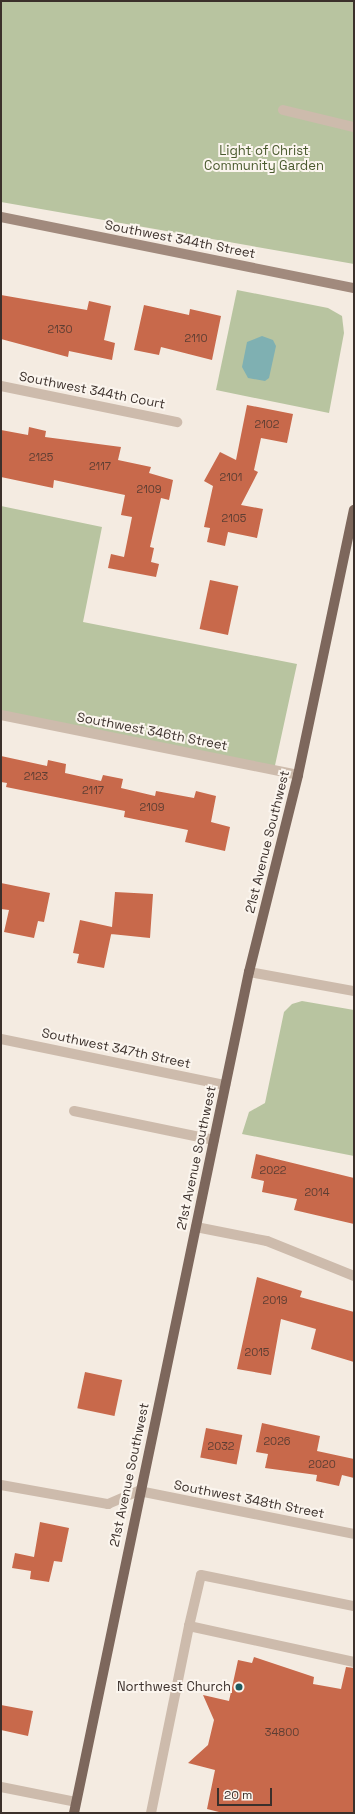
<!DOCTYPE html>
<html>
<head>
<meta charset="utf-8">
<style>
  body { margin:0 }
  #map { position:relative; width:355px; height:1814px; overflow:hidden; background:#f4ebe1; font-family:"Space Grotesk",sans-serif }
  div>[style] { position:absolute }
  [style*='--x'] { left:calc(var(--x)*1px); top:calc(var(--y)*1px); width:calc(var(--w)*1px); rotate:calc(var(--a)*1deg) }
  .green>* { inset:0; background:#b8c4a0 }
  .water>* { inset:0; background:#7fb0b2 }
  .building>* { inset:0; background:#c8694b; transform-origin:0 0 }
  .lane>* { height:10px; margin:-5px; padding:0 5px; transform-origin:5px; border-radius:5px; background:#cdbbac }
  .street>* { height:10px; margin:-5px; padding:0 5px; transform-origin:5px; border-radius:5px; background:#cdbbac }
  .secondary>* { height:10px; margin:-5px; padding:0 5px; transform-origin:5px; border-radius:5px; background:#a18a7d }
  .primary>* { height:10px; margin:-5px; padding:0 5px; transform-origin:5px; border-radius:5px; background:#7d675c }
  .dots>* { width:11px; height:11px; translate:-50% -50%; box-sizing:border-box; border:2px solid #fbf5ee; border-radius:50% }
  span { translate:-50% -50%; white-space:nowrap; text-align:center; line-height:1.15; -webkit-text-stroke:4px #fbf5ee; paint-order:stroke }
  .number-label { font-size:11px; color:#5e3e33 }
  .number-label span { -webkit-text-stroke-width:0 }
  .park-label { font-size:13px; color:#4a5a2e }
  .street-label { font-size:13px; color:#3b302b }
  .poi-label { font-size:13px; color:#3b302b }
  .right { translate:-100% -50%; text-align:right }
  .frame { position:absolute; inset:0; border:2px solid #3b302b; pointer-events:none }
  .scale { position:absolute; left:217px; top:1788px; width:55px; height:18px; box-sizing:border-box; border:2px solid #3b302b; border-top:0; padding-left:5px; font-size:12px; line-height:14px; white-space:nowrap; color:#3b302b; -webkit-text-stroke:3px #fbf5ee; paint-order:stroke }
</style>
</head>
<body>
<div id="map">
  <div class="green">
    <i style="clip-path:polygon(1px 1px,354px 1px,354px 264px,1px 202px)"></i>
    <i style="clip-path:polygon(237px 290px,328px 308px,342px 316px,344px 333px,329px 413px,216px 390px)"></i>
    <i style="clip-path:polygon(1px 506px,102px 527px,83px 622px,297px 664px,274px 770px,1px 715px)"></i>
    <i style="clip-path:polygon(302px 1001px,354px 1010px,354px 1156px,242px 1134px,249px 1112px,265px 1103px,284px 1012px,292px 1004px)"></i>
  </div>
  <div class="water">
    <i style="clip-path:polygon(262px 336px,273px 340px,276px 346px,269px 378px,265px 381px,248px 378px,242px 367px,247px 342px)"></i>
  </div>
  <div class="building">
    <i style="clip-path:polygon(1px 295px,87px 310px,89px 301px,111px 306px,104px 340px,115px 343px,112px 360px,69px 351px,68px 357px,1px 339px)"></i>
    <i style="clip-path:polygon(144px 305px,189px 315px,190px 309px,221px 316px,212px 360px,161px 347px,159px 355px,134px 350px)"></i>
    <i style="clip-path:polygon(247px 405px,293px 414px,287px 443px,261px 438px,254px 470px,258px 472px,241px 505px,263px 509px,257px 538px,228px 532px,225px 546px,207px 542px,210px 528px,204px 527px,213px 486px,204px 481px,220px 452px,236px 460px)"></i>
    <i style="clip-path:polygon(29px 427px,46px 431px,45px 437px,121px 447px,118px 460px,151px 467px,149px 473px,173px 480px,169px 500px,161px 498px,150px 547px,154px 548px,151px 562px,159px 564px,156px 577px,108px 568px,111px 554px,124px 557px,132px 517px,121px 515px,125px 495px,54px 480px,53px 488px,1px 477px,1px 430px,28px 435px)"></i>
    <i style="left:210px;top:580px;width:29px;height:50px;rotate:12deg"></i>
    <i style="clip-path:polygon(1px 756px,47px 766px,48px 760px,66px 764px,65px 773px,101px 781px,103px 775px,123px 779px,121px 788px,155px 796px,156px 791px,194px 798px,196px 791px,216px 796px,211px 822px,230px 827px,225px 851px,185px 842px,188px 830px,124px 817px,125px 811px,6px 787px,7px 783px,1px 782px)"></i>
    <i style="clip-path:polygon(1px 883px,50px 893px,44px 922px,38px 921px,34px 938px,4px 932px,9px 910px,1px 909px)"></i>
    <i style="clip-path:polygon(115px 892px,153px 894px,150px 938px,111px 934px,112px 930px,104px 968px,77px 963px,79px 954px,73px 953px,80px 920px,112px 927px)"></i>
    <i style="clip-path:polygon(256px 1154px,354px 1178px,354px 1224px,294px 1210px,297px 1199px,262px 1192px,264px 1181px,251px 1178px)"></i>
    <i style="clip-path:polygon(257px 1277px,302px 1291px,300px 1297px,354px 1312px,354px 1362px,311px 1349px,316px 1329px,281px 1319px,271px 1375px,237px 1369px)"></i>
    <i style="left:85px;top:1372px;width:38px;height:37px;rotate:12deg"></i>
    <i style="clip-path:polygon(262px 1423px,320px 1436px,317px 1451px,354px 1459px,354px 1478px,342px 1475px,339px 1486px,316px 1481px,317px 1475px,265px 1468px,268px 1454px,256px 1452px)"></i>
    <i style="left:206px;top:1428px;width:37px;height:30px;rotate:11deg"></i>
    <i style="clip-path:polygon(40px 1522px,69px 1528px,62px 1562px,54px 1561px,49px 1582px,30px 1579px,31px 1571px,12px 1568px,15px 1553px,34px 1557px)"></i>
    <i style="clip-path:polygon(254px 1657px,314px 1677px,313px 1684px,341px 1689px,346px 1667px,354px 1668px,354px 1813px,223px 1813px,207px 1809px,215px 1770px,188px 1763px,208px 1745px,214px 1720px,203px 1695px,229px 1701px,238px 1660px,252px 1663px)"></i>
    <i style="clip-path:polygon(1px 1705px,33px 1711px,28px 1736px,1px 1730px)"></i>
  </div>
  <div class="lane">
    <i style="--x:283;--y:110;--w:73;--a:13.5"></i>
    <i style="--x:74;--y:1111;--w:143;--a:11.7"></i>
    <i style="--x:1;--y:1485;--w:109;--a:10.1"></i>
    <i style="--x:108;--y:1504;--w:34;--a:-23"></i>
    <i style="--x:189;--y:1626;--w:52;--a:-76.8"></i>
    <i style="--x:201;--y:1575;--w:156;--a:11.5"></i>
    <i style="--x:151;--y:1813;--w:191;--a:-78.5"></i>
    <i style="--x:189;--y:1626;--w:169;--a:12.3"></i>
  </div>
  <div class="street">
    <i style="--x:1;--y:386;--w:180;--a:11.6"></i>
    <i style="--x:1;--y:715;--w:303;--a:11.4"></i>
    <i style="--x:249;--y:972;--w:107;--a:10.3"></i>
    <i style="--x:1;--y:1039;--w:229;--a:11.6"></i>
    <i style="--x:196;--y:1227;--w:72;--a:11.2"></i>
    <i style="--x:267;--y:1241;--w:94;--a:21.9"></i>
    <i style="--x:139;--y:1491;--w:219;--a:11.3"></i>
    <i style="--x:1;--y:1787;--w:76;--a:11.3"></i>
  </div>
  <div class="secondary">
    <i style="--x:1;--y:217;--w:360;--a:11.4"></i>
  </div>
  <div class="primary">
    <i style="--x:74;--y:1813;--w:859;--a:-78.25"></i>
    <i style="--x:249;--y:972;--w:203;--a:-76"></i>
    <i style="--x:298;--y:775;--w:271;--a:-78.1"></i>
  </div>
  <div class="dots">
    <i style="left:239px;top:1687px;background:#1f5a5e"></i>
  </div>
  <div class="number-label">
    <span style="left:60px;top:329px">2130</span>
    <span style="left:196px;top:338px">2110</span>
    <span style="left:267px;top:424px">2102</span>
    <span style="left:41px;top:457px">2125</span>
    <span style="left:100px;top:466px">2117</span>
    <span style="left:231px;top:477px">2101</span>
    <span style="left:149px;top:489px">2109</span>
    <span style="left:234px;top:518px">2105</span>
    <span style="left:36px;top:776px">2123</span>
    <span style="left:93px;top:790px">2117</span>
    <span style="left:152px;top:807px">2109</span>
    <span style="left:273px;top:1170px">2022</span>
    <span style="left:317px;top:1192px">2014</span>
    <span style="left:275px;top:1300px">2019</span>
    <span style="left:257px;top:1352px">2015</span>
    <span style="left:277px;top:1441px">2026</span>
    <span style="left:221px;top:1446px">2032</span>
    <span style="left:322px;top:1464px">2020</span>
    <span style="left:282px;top:1732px">34800</span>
  </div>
  <div class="park-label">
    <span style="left:264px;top:159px">Light of Christ<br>Community Garden</span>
  </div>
  <div class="street-label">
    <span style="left:180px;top:240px;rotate:11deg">Southwest 344th Street</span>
    <span style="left:92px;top:391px;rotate:11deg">Southwest 344th Court</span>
    <span style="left:152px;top:732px;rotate:11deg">Southwest 346th Street</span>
    <span style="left:268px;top:842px;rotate:-76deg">21st Avenue Southwest</span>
    <span style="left:116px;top:1049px;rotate:12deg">Southwest 347th Street</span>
    <span style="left:197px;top:1158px;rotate:-78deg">21st Avenue Southwest</span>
    <span style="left:130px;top:1475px;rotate:-78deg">21st Avenue Southwest</span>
    <span style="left:249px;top:1500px;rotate:11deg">Southwest 348th Street</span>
  </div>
  <div class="poi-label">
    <span class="right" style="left:231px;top:1687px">Northwest Church</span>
  </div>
  <div class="frame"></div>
  <div class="scale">20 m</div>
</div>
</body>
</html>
